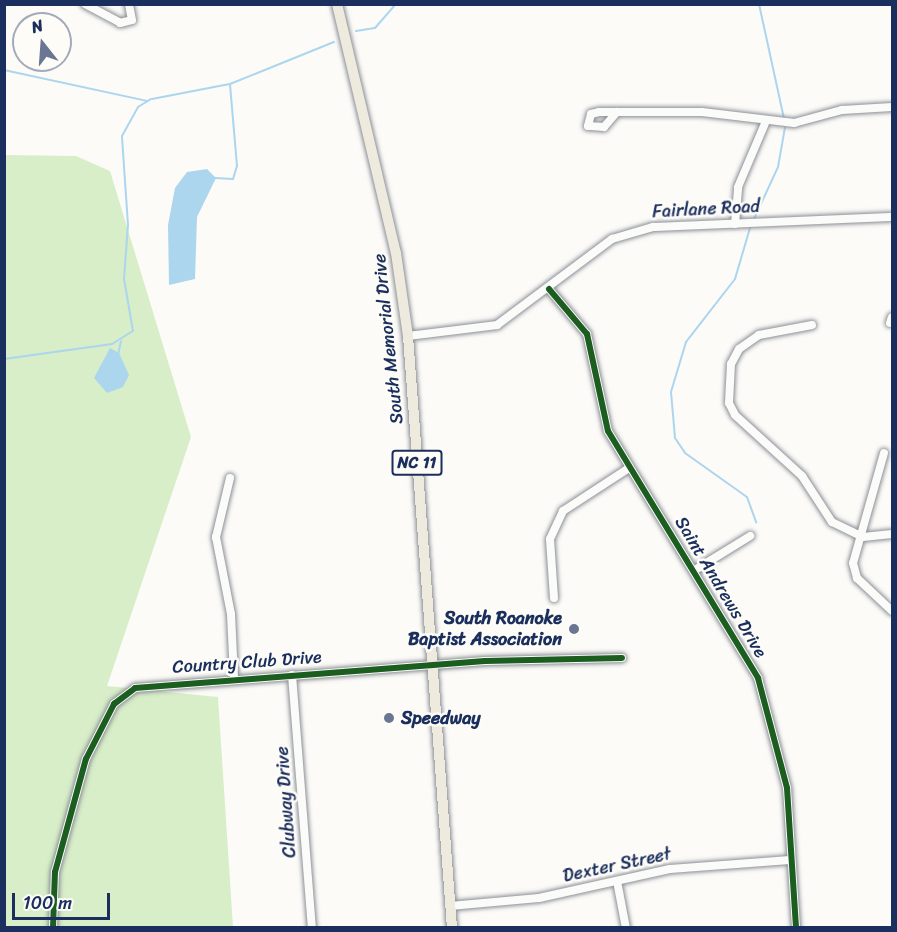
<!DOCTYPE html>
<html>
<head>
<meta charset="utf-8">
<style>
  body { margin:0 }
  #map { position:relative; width:897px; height:932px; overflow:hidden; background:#fcfbf8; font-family:Sriracha,sans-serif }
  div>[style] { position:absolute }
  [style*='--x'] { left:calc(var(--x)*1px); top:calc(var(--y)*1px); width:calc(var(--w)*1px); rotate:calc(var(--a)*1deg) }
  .green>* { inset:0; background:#d7eec8 }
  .water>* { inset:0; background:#acd5ee }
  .stream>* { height:2px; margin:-1px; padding:0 1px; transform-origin:1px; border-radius:1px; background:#acd5ee }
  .roads { filter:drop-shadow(0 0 2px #8c9097) drop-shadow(0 0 2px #8c9097) }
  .minor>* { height:8px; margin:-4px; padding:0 4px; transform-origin:4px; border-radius:4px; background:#fbfbf9 }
  .major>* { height:10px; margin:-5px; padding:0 5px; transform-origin:5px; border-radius:5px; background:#eeeade }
  .cycleway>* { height:6px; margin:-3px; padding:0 3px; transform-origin:3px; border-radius:3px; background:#1b5e20 }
  .dots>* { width:16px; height:16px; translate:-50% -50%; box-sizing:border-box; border:3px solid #fdfcf7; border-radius:50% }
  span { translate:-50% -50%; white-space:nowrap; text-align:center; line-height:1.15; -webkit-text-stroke:5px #fdfcf7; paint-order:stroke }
  .shield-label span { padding:2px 4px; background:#fdfcf7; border:2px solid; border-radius:4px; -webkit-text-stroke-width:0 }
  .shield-label { font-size:16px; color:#1b2f5e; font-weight:700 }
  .street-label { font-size:18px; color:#1b2f5e }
  .poi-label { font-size:18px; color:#1b2f5e; font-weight:700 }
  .right { translate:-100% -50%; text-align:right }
  .left { translate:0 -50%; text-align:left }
  .frame { position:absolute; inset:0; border:6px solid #1b2f5e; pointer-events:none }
  .north { position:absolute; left:12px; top:12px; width:60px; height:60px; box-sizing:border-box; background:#fdfcf7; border:2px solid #a3aaba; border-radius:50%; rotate:343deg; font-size:16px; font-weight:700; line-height:24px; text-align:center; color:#1b2f5e }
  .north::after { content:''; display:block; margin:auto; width:21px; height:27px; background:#6a7694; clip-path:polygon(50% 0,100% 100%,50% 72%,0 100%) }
  .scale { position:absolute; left:12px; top:893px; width:98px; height:27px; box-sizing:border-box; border:3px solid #1b2f5e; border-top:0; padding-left:8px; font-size:18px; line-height:21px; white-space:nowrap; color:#1b2f5e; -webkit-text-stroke:4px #fdfcf7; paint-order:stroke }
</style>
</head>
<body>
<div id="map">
  <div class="green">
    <i style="clip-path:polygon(5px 155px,76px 156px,110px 171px,191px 437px,107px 686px,218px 697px,233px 927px,5px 928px)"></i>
  </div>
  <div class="water">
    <i style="clip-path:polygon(207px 169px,216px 178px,197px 217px,195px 279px,169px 285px,168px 225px,175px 188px,187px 172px)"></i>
    <i style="clip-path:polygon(110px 348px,119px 353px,129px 375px,123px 387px,107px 393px,94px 378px)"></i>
  </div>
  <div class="stream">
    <i style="--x:759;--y:4;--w:118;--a:77.7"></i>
    <i style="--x:356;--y:31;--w:19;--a:-9"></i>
    <i style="--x:375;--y:28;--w:32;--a:-49"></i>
    <i style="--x:4;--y:70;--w:146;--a:12.2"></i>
    <i style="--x:152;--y:99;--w:79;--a:-10.9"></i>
    <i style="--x:230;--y:84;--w:112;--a:-22"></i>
    <i style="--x:215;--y:178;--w:18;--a:3"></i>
    <i style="--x:233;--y:179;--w:14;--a:-73"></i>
    <i style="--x:237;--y:166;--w:82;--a:-94.9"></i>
    <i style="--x:754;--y:219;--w:57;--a:-65.2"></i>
    <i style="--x:778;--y:167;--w:40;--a:-80"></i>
    <i style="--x:750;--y:228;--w:53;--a:106.4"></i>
    <i style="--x:735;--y:279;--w:80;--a:127.9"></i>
    <i style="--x:686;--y:342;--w:52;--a:106.7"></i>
    <i style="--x:671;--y:392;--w:46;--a:85"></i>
    <i style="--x:675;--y:438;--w:18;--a:56"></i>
    <i style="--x:685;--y:453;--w:76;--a:35.4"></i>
    <i style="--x:747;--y:497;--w:27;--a:70"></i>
    <i style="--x:118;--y:355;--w:14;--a:-78"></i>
    <i style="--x:4;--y:359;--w:109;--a:-7.9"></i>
    <i style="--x:112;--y:344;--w:25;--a:-32"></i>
    <i style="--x:133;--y:331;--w:53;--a:-99.8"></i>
    <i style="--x:124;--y:279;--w:54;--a:-85.8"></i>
    <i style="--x:128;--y:225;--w:89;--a:-93.9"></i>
    <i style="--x:122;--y:136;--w:33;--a:-61"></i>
    <i style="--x:138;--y:107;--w:15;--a:-32"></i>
  </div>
  <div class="roads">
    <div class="minor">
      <i style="--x:85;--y:4;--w:40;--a:28"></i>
      <i style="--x:120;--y:23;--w:12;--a:-14"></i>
      <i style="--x:132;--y:20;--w:16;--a:-101"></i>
      <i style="--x:617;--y:112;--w:20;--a:131"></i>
      <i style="--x:604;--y:127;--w:16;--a:-176"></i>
      <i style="--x:588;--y:126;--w:12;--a:-76"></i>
      <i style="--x:591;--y:114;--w:8;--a:-14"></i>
      <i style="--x:599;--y:112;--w:103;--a:0"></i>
      <i style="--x:702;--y:112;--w:93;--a:6.8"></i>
      <i style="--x:794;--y:123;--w:50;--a:-15.2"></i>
      <i style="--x:842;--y:110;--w:50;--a:-3.4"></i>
      <i style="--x:735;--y:224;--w:37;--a:-85"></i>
      <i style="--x:738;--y:187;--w:72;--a:-67"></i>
      <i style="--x:549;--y:289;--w:59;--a:49.8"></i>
      <i style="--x:587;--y:334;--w:99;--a:77.8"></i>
      <i style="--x:608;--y:431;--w:289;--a:58.7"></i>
      <i style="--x:758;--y:678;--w:114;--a:75.2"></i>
      <i style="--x:787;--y:788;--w:140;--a:86.3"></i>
      <i style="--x:890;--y:323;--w:6;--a:-72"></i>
      <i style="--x:812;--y:325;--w:54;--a:169.3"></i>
      <i style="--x:759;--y:335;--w:24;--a:145"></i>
      <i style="--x:739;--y:349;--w:17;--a:118"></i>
      <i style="--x:731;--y:364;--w:39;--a:93"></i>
      <i style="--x:729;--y:403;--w:13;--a:63"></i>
      <i style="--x:735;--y:415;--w:91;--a:42.3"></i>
      <i style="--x:802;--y:476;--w:55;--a:56.9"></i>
      <i style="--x:832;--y:522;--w:34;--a:26"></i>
      <i style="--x:863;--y:537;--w:29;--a:-6"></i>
      <i style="--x:408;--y:336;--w:90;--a:-7"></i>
      <i style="--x:497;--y:325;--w:144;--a:-36.8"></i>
      <i style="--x:612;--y:239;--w:43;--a:-16.3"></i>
      <i style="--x:653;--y:227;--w:239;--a:-2.4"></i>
      <i style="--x:884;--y:453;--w:114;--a:105.7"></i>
      <i style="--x:853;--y:563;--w:16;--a:75"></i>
      <i style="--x:857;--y:578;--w:48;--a:43.3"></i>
      <i style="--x:230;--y:478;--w:61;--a:103.3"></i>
      <i style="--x:216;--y:537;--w:78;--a:79"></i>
      <i style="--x:231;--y:614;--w:63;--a:87.3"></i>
      <i style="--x:695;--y:570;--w:65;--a:-31.7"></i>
      <i style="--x:554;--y:598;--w:59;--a:-93.9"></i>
      <i style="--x:550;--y:539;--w:31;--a:-65"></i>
      <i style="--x:563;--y:511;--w:79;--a:-33.1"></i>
      <i style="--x:292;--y:675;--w:254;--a:85.5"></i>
      <i style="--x:617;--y:881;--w:48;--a:79.2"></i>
      <i style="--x:450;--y:906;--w:89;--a:-5.1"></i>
      <i style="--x:539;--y:898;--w:134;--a:-12.5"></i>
      <i style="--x:670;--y:869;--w:120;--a:-4.3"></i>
      <i style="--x:53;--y:928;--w:56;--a:-88"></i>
      <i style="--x:55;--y:872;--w:117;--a:-74.7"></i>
      <i style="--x:86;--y:759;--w:62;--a:-63"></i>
      <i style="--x:114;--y:704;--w:26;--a:-37"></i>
      <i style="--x:135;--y:688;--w:351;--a:-4.4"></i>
      <i style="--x:485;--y:661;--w:137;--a:-1.3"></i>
    </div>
    <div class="major">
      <i style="--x:337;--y:4;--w:256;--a:76.7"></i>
      <i style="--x:396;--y:253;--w:84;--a:81.8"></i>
      <i style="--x:408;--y:336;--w:594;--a:85.75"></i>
    </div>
  </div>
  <div class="cycleway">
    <i style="--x:549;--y:289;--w:59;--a:49.8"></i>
    <i style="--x:587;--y:334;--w:99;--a:77.8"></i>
    <i style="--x:608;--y:431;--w:289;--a:58.7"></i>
    <i style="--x:758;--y:678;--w:114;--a:75.2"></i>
    <i style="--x:787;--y:788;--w:140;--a:86.3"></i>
    <i style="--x:53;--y:928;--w:56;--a:-88"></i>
    <i style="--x:55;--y:872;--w:117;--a:-74.7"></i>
    <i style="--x:86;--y:759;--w:62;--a:-63"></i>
    <i style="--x:114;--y:704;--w:26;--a:-37"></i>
    <i style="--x:135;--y:688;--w:351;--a:-4.4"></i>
    <i style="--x:485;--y:661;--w:137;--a:-1.3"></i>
  </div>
  <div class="dots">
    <i style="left:574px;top:629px;background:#6a7694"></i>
    <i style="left:389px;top:718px;background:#6a7694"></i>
  </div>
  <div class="shield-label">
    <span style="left:417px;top:463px">NC 11</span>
  </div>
  <div class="street-label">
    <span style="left:706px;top:209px;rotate:-3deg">Fairlane Road</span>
    <span style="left:388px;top:339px;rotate:-96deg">South Memorial Drive</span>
    <span style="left:721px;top:587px;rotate:59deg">Saint Andrews Drive</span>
    <span style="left:247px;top:662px;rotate:-4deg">Country Club Drive</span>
    <span style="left:286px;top:802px;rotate:-94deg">Clubway Drive</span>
    <span style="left:617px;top:865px;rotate:-12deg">Dexter Street</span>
  </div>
  <div class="poi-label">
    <span class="right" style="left:562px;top:629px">South Roanoke<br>Baptist Association</span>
    <span class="left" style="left:401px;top:718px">Speedway</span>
  </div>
  <div class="frame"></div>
  <div class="north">N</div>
  <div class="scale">100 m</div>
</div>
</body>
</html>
